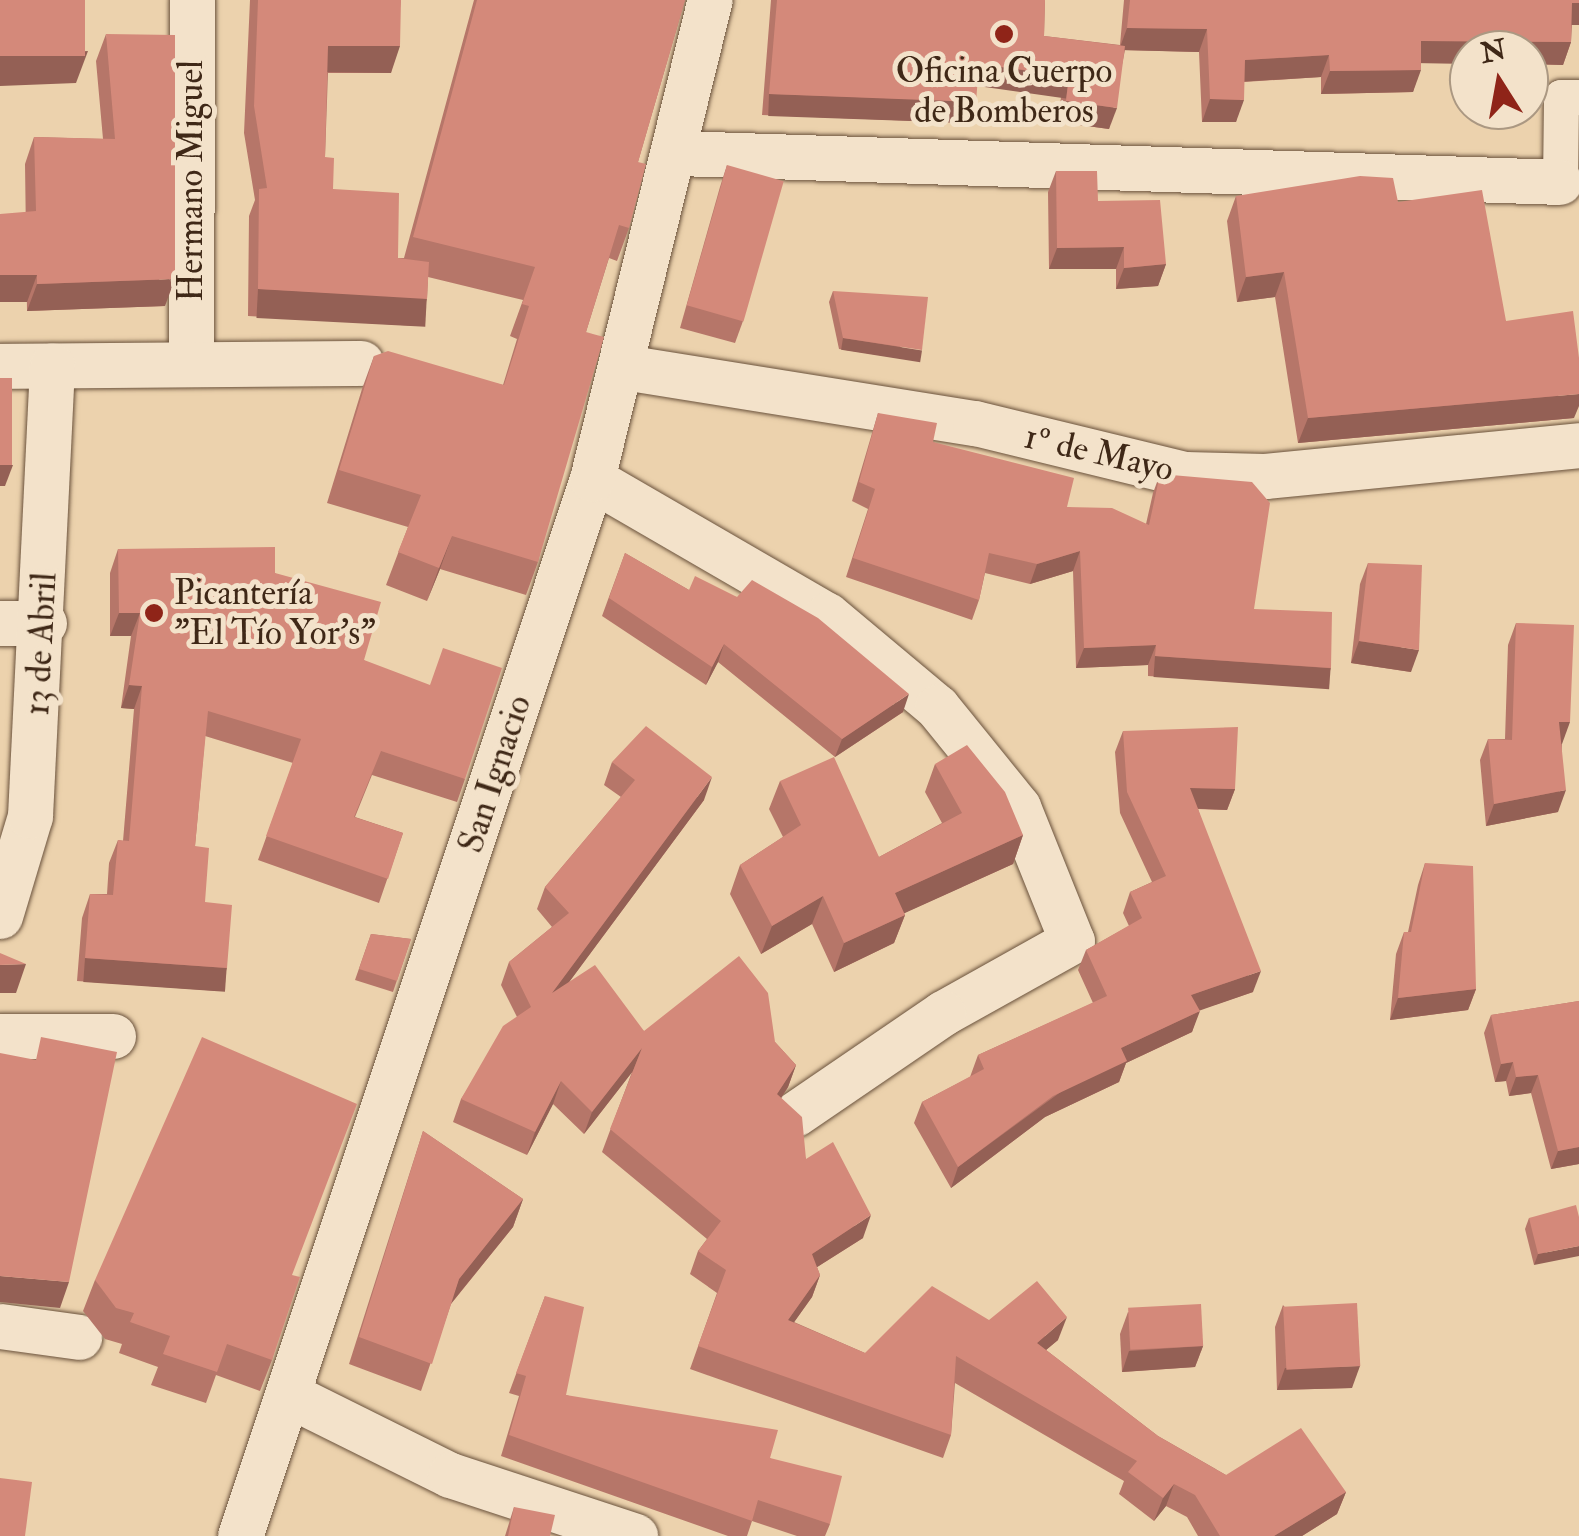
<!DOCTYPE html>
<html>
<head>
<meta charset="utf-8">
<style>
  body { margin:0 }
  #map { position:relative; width:1579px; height:1536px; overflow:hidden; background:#ecd2ad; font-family:"IM FELL Double Pica",serif }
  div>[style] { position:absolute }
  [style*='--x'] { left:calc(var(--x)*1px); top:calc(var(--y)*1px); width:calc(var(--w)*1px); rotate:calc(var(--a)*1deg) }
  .roads { filter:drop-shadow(0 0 2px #6a523c) drop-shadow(0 0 2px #6a523c) }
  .pedestrian>* { height:35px; margin:-17.5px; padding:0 17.5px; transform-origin:17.5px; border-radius:17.5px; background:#f3e2ca }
  .minor>* { height:45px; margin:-22.5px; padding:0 22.5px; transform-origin:22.5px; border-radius:22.5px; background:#f3e2ca }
  .wall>* { inset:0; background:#b67669 }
  .shaded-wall>* { inset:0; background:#946055; transform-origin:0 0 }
  .building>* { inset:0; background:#d4897a; transform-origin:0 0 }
  .dots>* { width:28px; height:28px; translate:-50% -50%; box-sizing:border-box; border:5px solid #f3e2ca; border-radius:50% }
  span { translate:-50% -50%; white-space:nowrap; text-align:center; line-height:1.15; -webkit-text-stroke:10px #f3e2ca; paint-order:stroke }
  .poi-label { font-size:35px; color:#3f2817 }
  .left { translate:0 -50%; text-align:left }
  .street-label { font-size:35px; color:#3f2817 }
  .north { position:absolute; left:1449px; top:30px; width:100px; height:100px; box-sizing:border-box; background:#f3e2ca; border:2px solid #ab9882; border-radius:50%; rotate:349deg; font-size:28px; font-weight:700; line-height:40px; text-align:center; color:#3f2817 }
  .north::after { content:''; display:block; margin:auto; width:35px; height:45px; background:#8f2418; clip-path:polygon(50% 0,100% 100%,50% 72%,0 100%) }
</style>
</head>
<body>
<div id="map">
  <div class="roads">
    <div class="pedestrian">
      <i style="--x:1560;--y:182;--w:85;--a:-89.3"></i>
      <i style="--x:1561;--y:97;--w:18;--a:0"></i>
    </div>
    <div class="minor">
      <i style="--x:678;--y:153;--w:882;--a:1.88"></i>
      <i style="--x:191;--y:363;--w:363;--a:-89.8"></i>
      <i style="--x:0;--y:366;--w:361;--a:-0.5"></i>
      <i style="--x:624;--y:367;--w:355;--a:9.1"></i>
      <i style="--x:975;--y:423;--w:216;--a:13.7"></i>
      <i style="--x:1185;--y:474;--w:80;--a:1.4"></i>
      <i style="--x:1265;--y:476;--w:316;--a:-5.6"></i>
      <i style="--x:592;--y:479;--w:272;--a:30.1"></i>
      <i style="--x:827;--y:615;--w:143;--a:39.9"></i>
      <i style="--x:937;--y:707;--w:129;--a:51"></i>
      <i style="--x:1018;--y:807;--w:144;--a:68.1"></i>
      <i style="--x:1072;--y:941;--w:148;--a:150.8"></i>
      <i style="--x:943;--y:1013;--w:179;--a:145.7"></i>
      <i style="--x:0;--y:623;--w:44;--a:0"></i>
      <i style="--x:0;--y:916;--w:104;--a:-73.3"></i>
      <i style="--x:30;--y:816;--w:451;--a:-87.2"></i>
      <i style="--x:0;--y:1036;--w:113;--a:0"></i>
      <i style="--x:0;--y:1326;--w:80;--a:7.9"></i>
      <i style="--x:289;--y:1395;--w:180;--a:26.4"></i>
      <i style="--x:450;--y:1475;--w:195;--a:18.2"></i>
      <i style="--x:240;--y:1536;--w:1114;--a:-71.58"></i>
      <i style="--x:592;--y:479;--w:493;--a:-76.2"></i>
    </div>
  </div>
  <div class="wall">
    <i style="clip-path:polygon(250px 0,401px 0,391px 73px,328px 73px,325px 157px,333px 189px,398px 258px,404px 258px,474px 0,685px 0,638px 162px,629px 228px,617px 261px,609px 258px,586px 332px,538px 562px,526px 595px,440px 569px,427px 601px,386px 585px,408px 527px,327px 503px,362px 389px,374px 356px,503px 385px,517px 339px,510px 336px,523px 300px,428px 277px,427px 299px,417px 326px,248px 316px,249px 216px,255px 200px,244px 133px)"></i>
    <i style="clip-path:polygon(771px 0,1045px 0,1044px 36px,1120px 45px,1124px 0,1579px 0,1572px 25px,1571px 42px,1563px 65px,1529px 64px,1529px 50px,1421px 63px,1413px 92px,1321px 94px,1321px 77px,1244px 82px,1236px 122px,1202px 122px,1199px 52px,1125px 50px,1109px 129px,1058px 122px,1061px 97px,977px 85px,968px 123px,762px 115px)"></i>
    <i style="clip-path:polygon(106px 34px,165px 306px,27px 311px,25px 164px,34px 137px,103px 139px,96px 61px)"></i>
    <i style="clip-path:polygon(727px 165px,743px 321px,735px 343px,680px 328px,720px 187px)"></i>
    <i style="clip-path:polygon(1056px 171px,1098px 201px,1166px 264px,1158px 286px,1116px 289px,1116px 269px,1049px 269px,1048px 192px)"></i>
    <i style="clip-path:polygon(1236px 196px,1398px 202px,1506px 321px,1574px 418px,1298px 443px,1275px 297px,1237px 302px,1227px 221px)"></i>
    <i style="clip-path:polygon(833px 291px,918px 361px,839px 349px,829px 302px)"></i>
    <i style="clip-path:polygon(878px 413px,933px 442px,1067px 507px,1146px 524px,1153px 493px,1160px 474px,1254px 609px,1331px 668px,1324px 688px,1148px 676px,1148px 665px,1076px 668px,1073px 571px,1030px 584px,985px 573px,979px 600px,972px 620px,846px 577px,868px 509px,852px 501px)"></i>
    <i style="clip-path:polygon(118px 549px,275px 573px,364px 660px,465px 779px,457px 802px,372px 775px,355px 817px,403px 833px,379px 903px,258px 860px,293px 763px,205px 736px,195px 846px,205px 902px,227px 968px,219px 991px,77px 981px,82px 918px,90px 894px,107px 894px,109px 863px,118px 840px,123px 841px,134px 709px,121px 708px,131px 636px,110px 636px,110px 573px)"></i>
    <i style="clip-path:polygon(625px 553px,689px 590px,737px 597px,903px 712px,835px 757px,718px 662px,706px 685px,602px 616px)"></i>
    <i style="clip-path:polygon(1368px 563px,1411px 672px,1351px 663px,1360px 584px)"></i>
    <i style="clip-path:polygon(1516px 623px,1562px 744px,1558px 812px,1486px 826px,1480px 760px,1488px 739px,1505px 739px,1508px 645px)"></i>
    <i style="clip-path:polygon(1123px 731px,1235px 789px,1227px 810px,1198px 809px,1253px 992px,1199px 1010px,1192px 1032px,1126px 1063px,1119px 1082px,1045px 1117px,951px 1188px,914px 1123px,922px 1102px,970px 1077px,978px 1055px,1093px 1003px,1078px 970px,1086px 950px,1129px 926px,1123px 913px,1130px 892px,1152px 882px,1120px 813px,1115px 752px)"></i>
    <i style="clip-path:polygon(612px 762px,704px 800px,569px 982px,644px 1031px,775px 1042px,796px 1065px,788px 1087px,781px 1098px,806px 1159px,863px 1238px,817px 1267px,820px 1275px,812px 1297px,794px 1322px,865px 1353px,989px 1320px,1058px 1340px,1046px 1350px,1158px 1436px,1226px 1475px,1346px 1492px,1337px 1514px,1302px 1536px,1198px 1536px,1187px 1517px,1166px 1506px,1154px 1521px,1119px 1494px,1124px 1481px,955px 1383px,951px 1435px,943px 1458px,690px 1369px,717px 1293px,690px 1274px,698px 1251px,707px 1239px,602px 1152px,632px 1072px,584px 1134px,553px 1104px,527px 1155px,453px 1122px,461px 1099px,517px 1017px,501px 985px,509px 962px,552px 927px,537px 909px,545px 887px,621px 797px,604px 785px)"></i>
    <i style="clip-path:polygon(935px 764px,1023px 835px,1013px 864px,904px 913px,905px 915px,894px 943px,834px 972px,812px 924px,761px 954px,730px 894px,740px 865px,783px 837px,769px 809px,780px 781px,879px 857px,942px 823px,925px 792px)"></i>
    <i style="clip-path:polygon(1425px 863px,1476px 989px,1468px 1010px,1390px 1020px,1396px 954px,1404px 932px,1408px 932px,1418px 885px)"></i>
    <i style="clip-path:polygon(371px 934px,411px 939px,393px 992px,355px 980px)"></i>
    <i style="clip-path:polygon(1579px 1001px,1579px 1164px,1551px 1169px,1531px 1093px,1509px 1096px,1506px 1081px,1495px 1082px,1484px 1033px,1491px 1015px)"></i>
    <i style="clip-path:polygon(423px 1131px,523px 1199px,513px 1227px,451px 1304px,421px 1391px,349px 1364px)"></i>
    <i style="clip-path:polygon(1579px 1217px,1534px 1265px,1525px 1229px,1529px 1218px)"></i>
    <i style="clip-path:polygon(292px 1275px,272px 1360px,260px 1391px,216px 1375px,206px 1403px,151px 1385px,158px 1367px,119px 1353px,122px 1344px,105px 1339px,83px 1311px,95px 1280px)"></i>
    <i style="clip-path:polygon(545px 1296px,566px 1395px,770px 1458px,830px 1524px,825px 1536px,797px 1536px,752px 1521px,747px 1536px,728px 1536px,501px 1456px,519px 1396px,509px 1393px)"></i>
    <i style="clip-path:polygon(1283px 1305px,1352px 1388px,1277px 1390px,1275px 1327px)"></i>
    <i style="clip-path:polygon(1128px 1312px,1203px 1346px,1195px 1367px,1122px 1372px,1120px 1334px)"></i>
    <i style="clip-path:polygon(514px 1507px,550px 1536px,505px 1536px)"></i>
  </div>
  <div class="shaded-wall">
    <i style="clip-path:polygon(1572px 3px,1579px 3px,1579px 25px,1564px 25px)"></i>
    <i style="clip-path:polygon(1127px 28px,1207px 29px,1199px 52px,1119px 50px)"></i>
    <i style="clip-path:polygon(1421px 41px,1571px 42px,1563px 65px,1529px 64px,1529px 50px,1469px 50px,1469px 64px,1413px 63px)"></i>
    <i style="clip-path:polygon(328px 46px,400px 46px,391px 73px,319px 72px)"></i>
    <i style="clip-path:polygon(88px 51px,76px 83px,0 86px,0 56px)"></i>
    <i style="clip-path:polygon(1329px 55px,1321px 77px,1237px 82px,1245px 60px)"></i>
    <i style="left:979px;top:64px;width:91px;height:22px;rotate:8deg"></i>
    <i style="clip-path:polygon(1421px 70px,1413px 92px,1321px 94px,1330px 71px)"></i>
    <i style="left:769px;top:94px;width:207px;height:22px;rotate:2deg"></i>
    <i style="clip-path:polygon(1210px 99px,1244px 100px,1236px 122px,1202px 122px)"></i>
    <i style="clip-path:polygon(1066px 101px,1117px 108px,1109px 129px,1058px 122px)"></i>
    <i style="clip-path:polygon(1124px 247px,1116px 269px,1049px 269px,1057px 248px)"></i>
    <i style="clip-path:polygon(1166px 264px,1158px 286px,1116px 289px,1124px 268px)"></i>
    <i style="clip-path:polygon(1284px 272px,1275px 297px,1237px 302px,1246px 277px)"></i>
    <i style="clip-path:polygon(0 275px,37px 275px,27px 302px,0 302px)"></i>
    <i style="clip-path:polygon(175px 279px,165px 306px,27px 311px,37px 284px)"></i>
    <i style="left:258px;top:289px;width:169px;height:29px;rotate:3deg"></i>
    <i style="left:843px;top:338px;width:80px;height:12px;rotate:9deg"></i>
    <i style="clip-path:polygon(1579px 394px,1579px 406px,1574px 418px,1298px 443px,1308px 418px)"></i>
    <i style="clip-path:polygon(0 465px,13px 465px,5px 486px,0 486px)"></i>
    <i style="clip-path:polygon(452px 536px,440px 569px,427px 601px,439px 568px)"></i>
    <i style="clip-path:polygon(1080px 551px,1073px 571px,1030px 584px,1037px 564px)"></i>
    <i style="clip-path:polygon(119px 613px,140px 613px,131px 636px,110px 636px)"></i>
    <i style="clip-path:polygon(1359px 641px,1419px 650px,1411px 672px,1351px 663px)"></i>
    <i style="clip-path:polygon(724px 644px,718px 662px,706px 685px,712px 667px)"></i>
    <i style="clip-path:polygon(1156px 645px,1148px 665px,1076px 668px,1084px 648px)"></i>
    <i style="left:1155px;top:656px;width:176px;height:21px;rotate:4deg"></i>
    <i style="clip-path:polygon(129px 685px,142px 686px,134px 709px,121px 708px)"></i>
    <i style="clip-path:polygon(909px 694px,903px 712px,835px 757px,842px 739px)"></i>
    <i style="clip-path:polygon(1559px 722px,1570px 722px,1562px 744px,1551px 743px)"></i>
    <i style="clip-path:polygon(712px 777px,704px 800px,544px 1016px,552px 993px)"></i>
    <i style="clip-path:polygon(1190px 788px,1235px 789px,1227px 810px,1182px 808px)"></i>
    <i style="clip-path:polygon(1566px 790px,1558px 812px,1486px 826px,1494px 804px)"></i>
    <i style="clip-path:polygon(1023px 835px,1013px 864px,885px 922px,895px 893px)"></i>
    <i style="clip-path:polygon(823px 896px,812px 924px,761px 954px,772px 926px)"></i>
    <i style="clip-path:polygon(905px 915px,894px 943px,834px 972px,844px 943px)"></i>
    <i style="left:85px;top:958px;width:142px;height:24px;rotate:4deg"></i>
    <i style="clip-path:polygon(26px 964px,16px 993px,0 993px,0 965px)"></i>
    <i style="clip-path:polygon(1261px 971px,1253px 992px,1184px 1016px,1191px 995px)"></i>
    <i style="clip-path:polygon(1476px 989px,1468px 1010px,1390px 1020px,1398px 998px)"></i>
    <i style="clip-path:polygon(1200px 1011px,1192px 1032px,1126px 1063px,1119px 1082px,1045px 1117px,951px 1188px,958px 1167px,1121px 1048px)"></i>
    <i style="clip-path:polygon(642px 1048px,633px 1071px,584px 1134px,592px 1112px)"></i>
    <i style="clip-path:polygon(1513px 1062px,1506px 1081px,1495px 1082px,1501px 1064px)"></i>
    <i style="clip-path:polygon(796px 1065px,788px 1087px,769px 1117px,777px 1094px)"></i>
    <i style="clip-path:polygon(1538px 1075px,1531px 1093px,1509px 1096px,1516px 1077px)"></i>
    <i style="clip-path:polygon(561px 1081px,553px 1104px,527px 1155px,535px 1132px)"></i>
    <i style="clip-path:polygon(1579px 1147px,1579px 1164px,1551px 1169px,1558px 1151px)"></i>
    <i style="clip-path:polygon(523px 1199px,513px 1227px,449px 1306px,459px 1279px)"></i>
    <i style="clip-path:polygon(871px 1215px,863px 1238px,803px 1276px,812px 1254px)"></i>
    <i style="clip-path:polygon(1579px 1246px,1579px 1256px,1534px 1265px,1538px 1254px)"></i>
    <i style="clip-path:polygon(820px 1275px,812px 1297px,780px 1342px,788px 1320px)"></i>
    <i style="clip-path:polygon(0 1276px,69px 1282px,60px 1308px,0 1302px)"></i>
    <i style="clip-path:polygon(1067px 1317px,1058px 1340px,1028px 1365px,1037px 1343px)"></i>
    <i style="clip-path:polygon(1203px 1346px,1195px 1367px,1122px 1372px,1129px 1351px)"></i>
    <i style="clip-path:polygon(1360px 1366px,1352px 1388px,1277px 1390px,1285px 1368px)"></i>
    <i style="clip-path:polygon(1174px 1484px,1166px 1506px,1154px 1521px,1163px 1498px)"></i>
    <i style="clip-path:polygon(1346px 1492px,1337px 1514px,1302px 1536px,1274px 1536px)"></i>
  </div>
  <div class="building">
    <i style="left:0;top:0;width:85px;height:56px"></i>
    <i style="clip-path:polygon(258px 0,401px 0,400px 46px,328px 46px,325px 157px,334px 158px,333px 189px,399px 193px,398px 258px,429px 262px,427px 299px,258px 289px,259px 189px,267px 188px,254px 106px)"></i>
    <i style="clip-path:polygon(477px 0,685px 0,638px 162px,646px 164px,629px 228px,619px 225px,586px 332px,604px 337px,538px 562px,452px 536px,439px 568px,398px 552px,421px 495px,339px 470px,374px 356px,388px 351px,504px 385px,529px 306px,522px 304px,535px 267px,413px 237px)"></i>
    <i style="clip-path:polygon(777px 0,1045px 0,1044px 36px,1125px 46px,1117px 108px,1066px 101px,1069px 76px,979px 64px,976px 102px,769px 94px)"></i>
    <i style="clip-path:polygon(1130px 0,1579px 0,1579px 3px,1572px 3px,1571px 42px,1421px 41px,1421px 70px,1330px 71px,1329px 55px,1245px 60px,1244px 100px,1210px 99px,1207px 29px,1127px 28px)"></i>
    <i style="clip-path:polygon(106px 34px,175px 35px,175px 279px,37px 284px,37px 275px,0 275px,0 214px,36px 211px,34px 137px,115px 139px)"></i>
    <i style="left:727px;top:165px;width:59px;height:146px;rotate:16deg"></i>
    <i style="clip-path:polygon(1056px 171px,1097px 171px,1098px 201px,1160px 200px,1166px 264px,1124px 268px,1124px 247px,1057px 248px)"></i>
    <i style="clip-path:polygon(1360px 176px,1393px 178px,1398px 202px,1482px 190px,1506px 321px,1573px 311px,1579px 358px,1579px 394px,1308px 418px,1284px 272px,1246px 277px,1236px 196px)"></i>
    <i style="clip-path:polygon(833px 291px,928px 297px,922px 350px,843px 338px)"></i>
    <i style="left:0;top:378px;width:12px;height:87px"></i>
    <i style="clip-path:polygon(878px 413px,937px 423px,933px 442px,1074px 478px,1067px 507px,1112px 508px,1149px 525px,1160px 474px,1252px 482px,1270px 503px,1254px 609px,1332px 612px,1331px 668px,1155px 656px,1156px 645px,1084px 648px,1080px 551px,1037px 564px,989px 553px,979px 600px,853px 558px,875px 489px,859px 482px)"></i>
    <i style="clip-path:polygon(275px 547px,275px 573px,381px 602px,364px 660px,430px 685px,443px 648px,502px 668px,465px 779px,381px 751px,354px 817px,403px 833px,388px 879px,266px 836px,301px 739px,208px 711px,195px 846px,209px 848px,205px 902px,232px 905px,227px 968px,85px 958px,90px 894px,113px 895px,118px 840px,129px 841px,142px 686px,129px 685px,140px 613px,119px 613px,118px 549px)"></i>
    <i style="clip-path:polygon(625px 553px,689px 590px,695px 576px,737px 597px,752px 580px,818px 618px,909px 694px,842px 739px,724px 644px,712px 667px,609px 598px)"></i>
    <i style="clip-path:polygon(1368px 563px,1422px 565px,1419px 650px,1359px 641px)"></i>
    <i style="clip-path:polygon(1516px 623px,1574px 625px,1570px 722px,1559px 722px,1566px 790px,1494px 804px,1488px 739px,1512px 740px)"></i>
    <i style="clip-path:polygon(646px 726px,712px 777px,552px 993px,595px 965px,644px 1031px,739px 956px,768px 993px,775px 1042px,796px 1065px,777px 1094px,802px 1117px,806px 1159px,833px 1142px,871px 1215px,812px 1254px,820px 1275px,788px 1320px,865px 1353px,932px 1286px,989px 1320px,1037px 1281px,1067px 1317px,1037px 1343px,1158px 1436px,1226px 1475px,1301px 1428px,1346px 1492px,1274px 1536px,1220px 1536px,1195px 1495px,1174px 1484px,1163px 1498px,1128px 1472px,1137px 1461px,956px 1356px,951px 1435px,698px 1346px,726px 1270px,698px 1251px,721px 1221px,610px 1129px,642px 1048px,592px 1112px,561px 1081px,535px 1132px,461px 1099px,503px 1026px,531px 1007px,509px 962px,569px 913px,545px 887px,635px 780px,612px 762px)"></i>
    <i style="clip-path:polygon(1238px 727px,1235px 789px,1190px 788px,1261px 971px,1191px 995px,1200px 1011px,1121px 1048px,1127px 1061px,1053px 1096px,958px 1167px,922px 1102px,984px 1069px,978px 1055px,1107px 996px,1086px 950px,1142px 918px,1130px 892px,1166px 876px,1127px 792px,1123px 731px)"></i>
    <i style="clip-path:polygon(967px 745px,1005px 792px,1023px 835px,895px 893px,905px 915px,844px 943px,823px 896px,772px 926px,740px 865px,801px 825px,780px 781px,834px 757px,879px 857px,962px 813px,935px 764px)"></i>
    <i style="clip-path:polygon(1425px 863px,1473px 866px,1476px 989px,1398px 998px,1404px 932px,1411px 932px)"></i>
    <i style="clip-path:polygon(371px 934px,411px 939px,397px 981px,359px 969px)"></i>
    <i style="clip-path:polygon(0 953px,26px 964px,0 965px)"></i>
    <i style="clip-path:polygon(1579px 1001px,1579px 1147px,1558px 1151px,1538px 1075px,1516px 1077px,1513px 1062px,1501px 1064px,1491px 1015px)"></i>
    <i style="clip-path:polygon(41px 1037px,117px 1052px,69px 1282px,0 1276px,0 1053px,36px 1060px)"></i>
    <i style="clip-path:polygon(202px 1037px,357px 1104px,292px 1275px,300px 1277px,272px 1360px,227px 1344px,217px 1372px,163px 1354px,170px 1336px,130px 1322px,134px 1313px,116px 1308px,95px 1280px)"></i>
    <i style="clip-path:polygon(423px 1131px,523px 1199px,459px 1279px,432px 1364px,359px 1337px)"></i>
    <i style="clip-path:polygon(1576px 1205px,1579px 1217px,1579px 1246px,1538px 1254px,1529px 1218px)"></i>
    <i style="clip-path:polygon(545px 1296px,584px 1307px,566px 1395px,778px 1430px,770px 1458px,842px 1476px,830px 1524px,758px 1500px,752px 1521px,509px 1435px,526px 1376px,516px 1373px)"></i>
    <i style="left:1357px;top:1303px;width:63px;height:74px;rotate:87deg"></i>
    <i style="left:1201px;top:1304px;width:42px;height:73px;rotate:87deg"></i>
    <i style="clip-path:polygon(0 1478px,32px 1482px,25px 1536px,0 1536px)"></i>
    <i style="clip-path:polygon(514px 1507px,555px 1515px,550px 1536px,508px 1536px)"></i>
  </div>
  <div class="dots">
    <i style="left:1004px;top:34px;background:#8f2418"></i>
    <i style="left:154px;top:613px;background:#8f2418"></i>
  </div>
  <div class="poi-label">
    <span style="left:1004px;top:91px">Oficina Cuerpo<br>de Bomberos</span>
    <span class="left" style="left:174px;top:613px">Picantería<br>"El Tío Yor's"</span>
  </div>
  <div class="street-label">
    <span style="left:191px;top:181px;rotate:-90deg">Hermano Miguel</span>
    <span style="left:1099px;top:453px;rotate:13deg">1º de Mayo</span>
    <span style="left:41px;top:644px;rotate:-87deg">13 de Abril</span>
    <span style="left:495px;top:774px;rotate:-72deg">San Ignacio</span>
  </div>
  <div class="north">N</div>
</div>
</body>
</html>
